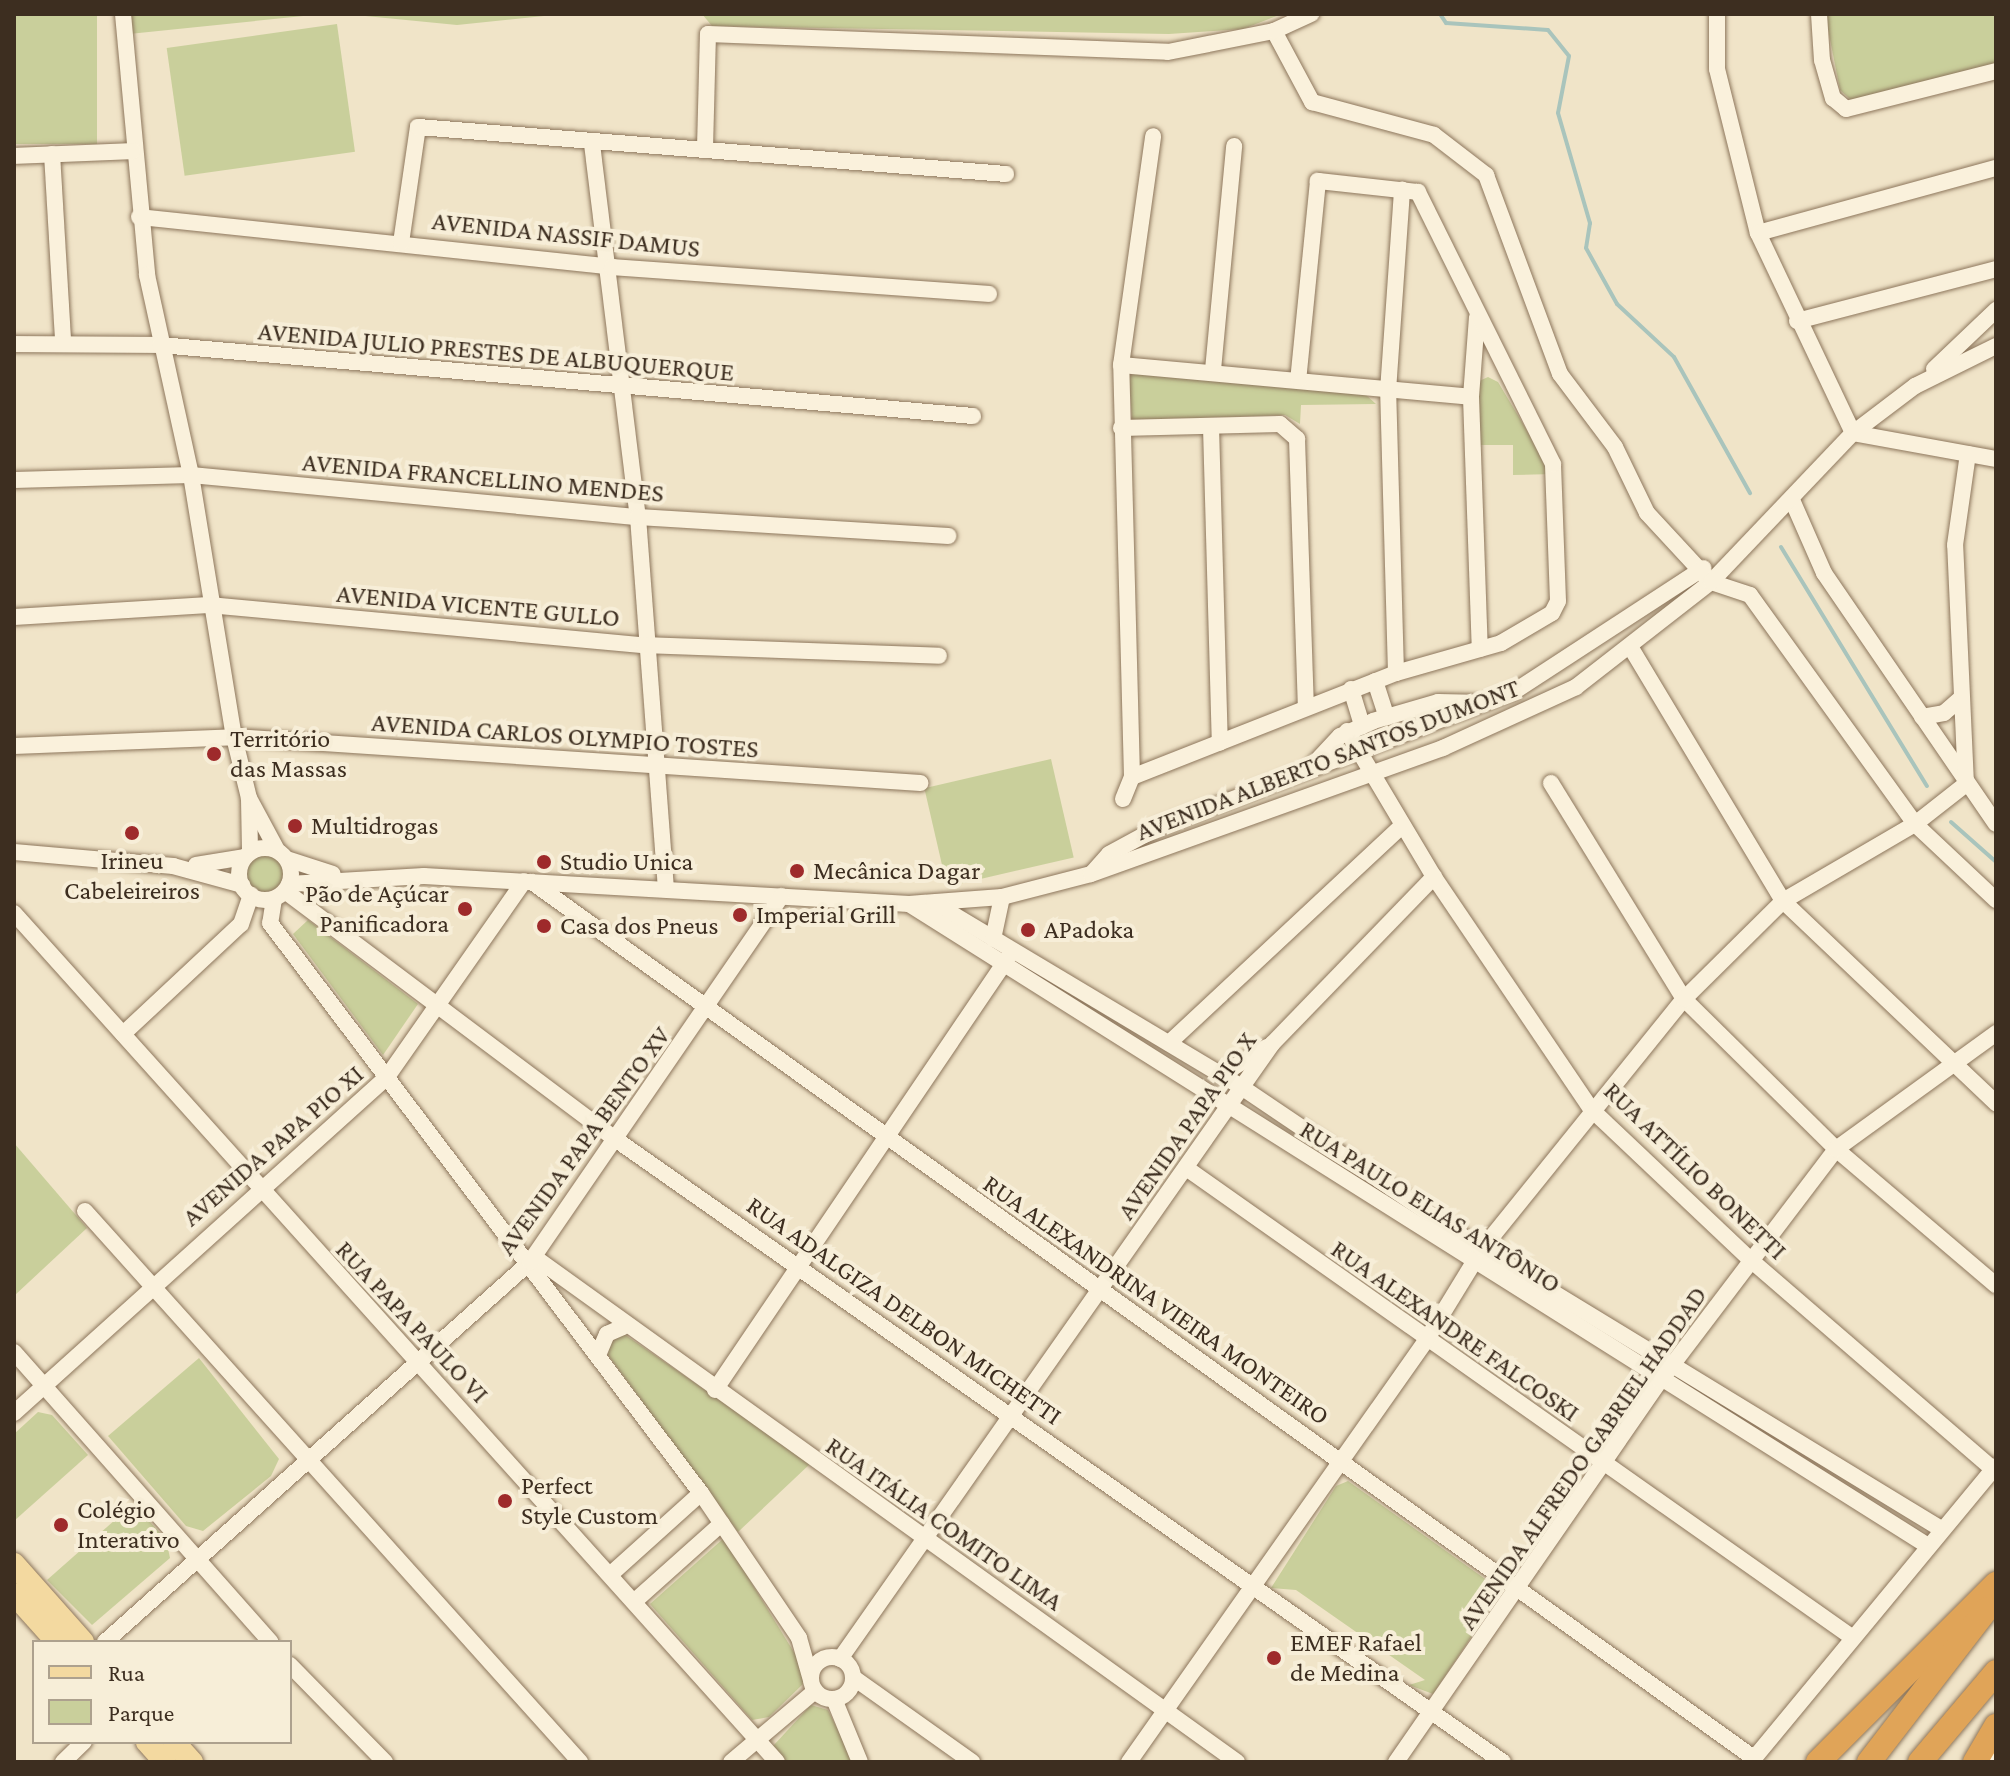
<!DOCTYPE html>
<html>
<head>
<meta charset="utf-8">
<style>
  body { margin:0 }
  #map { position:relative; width:2010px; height:1776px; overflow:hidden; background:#f0e4c8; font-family:"Crimson Pro",serif }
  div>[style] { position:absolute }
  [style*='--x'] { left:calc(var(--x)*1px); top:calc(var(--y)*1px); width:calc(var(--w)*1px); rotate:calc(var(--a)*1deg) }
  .green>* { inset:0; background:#c9cf9b; transform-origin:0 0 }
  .round { border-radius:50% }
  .stream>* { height:4px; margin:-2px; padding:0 2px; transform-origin:2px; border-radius:2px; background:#a9c4bc }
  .roads { filter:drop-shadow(0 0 2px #8d765c) drop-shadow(0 0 2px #8d765c) }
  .minor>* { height:16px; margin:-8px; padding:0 8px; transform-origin:8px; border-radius:8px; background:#faf1dc }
  .minor>.ring { margin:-8px; padding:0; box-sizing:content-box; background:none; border:16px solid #faf1dc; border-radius:50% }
  .major>* { height:22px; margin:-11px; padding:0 11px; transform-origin:11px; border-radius:11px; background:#f3d9a0 }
  .highway>* { height:24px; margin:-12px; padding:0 12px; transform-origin:12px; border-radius:12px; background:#e0a458 }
  .dots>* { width:22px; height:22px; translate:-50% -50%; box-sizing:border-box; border:4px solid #f7eed8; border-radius:50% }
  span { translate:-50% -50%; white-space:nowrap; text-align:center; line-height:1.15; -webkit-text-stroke:8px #f7eed8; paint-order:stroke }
  .street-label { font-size:26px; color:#3d2e20 }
  .poi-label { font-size:26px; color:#3d2e20 }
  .left { translate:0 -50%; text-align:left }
  .right { translate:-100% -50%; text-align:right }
  .frame { position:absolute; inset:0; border:16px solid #3d2e20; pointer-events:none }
  .legend { position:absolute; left:32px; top:1640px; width:260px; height:104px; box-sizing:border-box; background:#f7eed8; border:2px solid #ada18e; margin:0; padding:10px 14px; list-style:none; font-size:24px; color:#3d2e20 }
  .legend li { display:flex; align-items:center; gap:16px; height:40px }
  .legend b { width:40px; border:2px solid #ada18e }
</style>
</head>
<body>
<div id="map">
  <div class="green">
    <i style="left:14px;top:14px;width:83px;height:130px"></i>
    <i style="clip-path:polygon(128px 14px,323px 14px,129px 34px)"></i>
    <i style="clip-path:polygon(345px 14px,563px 14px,457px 25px)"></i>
    <i style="clip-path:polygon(702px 14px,1282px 14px,1243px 29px,1169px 34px,712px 26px)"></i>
    <i style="clip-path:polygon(1825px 14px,1996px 14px,1996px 67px,1851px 100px,1840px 90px)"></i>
    <i style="left:337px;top:24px;width:129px;height:172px;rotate:82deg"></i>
    <i style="clip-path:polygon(1138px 372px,1365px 394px,1376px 404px,1301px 405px,1300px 424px,1285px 415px,1132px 420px,1129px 376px)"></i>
    <i style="clip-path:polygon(1488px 377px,1498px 382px,1553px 474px,1513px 475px,1513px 445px,1475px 445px,1477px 382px)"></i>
    <i style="left:1051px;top:759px;width:101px;height:130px;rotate:77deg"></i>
    <i class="round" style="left:246px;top:854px;width:38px;height:38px"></i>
    <i style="clip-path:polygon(308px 920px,418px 1004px,383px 1055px,293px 934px)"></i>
    <i style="clip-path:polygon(14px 1143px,87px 1228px,14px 1296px)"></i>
    <i style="clip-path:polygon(624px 1334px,811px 1463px,738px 1532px,608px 1355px,610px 1341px)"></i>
    <i style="clip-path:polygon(199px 1358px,279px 1459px,271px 1476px,203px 1531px,186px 1526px,108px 1436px)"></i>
    <i style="clip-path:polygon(38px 1412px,52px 1415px,88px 1455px,14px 1521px,14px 1434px)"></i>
    <i style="clip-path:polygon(1348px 1481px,1502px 1591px,1433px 1694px,1409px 1685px,1425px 1680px,1296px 1590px,1271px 1588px,1336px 1486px)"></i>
    <i style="clip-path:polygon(133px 1504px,166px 1539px,170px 1558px,92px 1625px,47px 1580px)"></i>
    <i style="clip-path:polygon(724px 1538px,803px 1667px,804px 1683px,769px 1717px,752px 1720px,650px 1604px)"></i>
    <i style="clip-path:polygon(811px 1705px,828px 1710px,854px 1762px,787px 1762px,773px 1746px)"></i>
  </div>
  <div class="stream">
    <i style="--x:1440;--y:14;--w:11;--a:56"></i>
    <i style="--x:1446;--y:23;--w:102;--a:3.9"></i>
    <i style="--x:1548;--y:30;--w:33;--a:51"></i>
    <i style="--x:1569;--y:56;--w:58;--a:100.9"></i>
    <i style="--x:1558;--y:113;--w:115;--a:73.8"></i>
    <i style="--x:1590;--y:223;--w:25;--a:99"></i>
    <i style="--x:1586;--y:248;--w:64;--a:61"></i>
    <i style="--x:1617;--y:304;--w:78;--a:42.9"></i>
    <i style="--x:1674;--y:357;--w:156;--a:60.8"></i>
    <i style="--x:1781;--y:547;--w:280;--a:58.6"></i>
    <i style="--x:1951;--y:822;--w:60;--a:41.6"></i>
  </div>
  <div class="roads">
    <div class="minor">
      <i style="--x:123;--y:14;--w:262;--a:84.7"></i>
      <i style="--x:147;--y:275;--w:205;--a:77.6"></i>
      <i style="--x:191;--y:475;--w:266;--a:80.7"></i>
      <i style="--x:234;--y:737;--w:63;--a:76.2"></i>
      <i style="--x:249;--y:798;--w:59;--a:61.7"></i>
      <i style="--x:1717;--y:14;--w:55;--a:90"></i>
      <i style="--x:1717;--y:69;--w:169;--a:76"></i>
      <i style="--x:1758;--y:233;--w:221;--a:64.6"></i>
      <i style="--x:1853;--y:433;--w:145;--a:10.3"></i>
      <i style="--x:1819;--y:14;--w:46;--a:86.3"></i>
      <i style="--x:1822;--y:60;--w:40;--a:74"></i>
      <i style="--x:1833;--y:98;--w:17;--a:40"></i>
      <i style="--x:1846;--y:109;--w:155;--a:-14.2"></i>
      <i style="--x:1274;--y:31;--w:81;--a:61.8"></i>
      <i style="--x:1312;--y:102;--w:126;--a:15.1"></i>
      <i style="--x:1434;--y:135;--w:66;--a:37.6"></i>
      <i style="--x:1486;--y:175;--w:212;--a:69.6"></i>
      <i style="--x:1560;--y:374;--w:91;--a:53"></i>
      <i style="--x:1615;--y:447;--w:73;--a:64.1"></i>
      <i style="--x:1647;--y:513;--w:94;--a:47.2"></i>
      <i style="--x:1711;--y:582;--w:41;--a:18.4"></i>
      <i style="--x:1750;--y:595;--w:282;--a:54.2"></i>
      <i style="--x:1915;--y:824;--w:111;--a:43.2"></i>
      <i style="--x:592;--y:144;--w:376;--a:83"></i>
      <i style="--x:638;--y:517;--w:373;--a:85.7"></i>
      <i style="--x:705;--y:148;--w:114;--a:-88.5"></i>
      <i style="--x:708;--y:34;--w:460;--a:2.2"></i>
      <i style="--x:1168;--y:52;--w:108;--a:-11.2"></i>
      <i style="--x:1274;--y:31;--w:41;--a:-24.7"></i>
      <i style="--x:52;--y:154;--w:187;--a:86.6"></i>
      <i style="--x:14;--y:156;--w:119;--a:-2.4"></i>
      <i style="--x:139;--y:217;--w:476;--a:6"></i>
      <i style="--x:612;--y:267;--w:378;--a:4.1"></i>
      <i style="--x:1758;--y:233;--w:247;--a:-15.3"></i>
      <i style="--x:401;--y:243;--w:117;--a:-81.7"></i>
      <i style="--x:418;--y:127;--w:590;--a:4.57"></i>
      <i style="--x:1477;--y:317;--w:80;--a:94.3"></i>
      <i style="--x:1471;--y:397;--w:252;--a:88"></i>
      <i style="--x:1797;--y:321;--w:206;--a:-14.6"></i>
      <i style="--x:14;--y:344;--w:146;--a:0.4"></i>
      <i style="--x:160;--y:345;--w:816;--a:4.99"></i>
      <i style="--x:1121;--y:365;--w:351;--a:5.2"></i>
      <i style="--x:1934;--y:369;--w:86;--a:-43.6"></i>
      <i style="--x:1213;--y:370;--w:225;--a:-84.6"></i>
      <i style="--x:1211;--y:427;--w:316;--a:88.4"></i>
      <i style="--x:1121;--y:428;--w:159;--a:-1.4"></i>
      <i style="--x:1280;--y:424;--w:23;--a:41"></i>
      <i style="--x:1297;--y:439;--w:268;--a:88.1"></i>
      <i style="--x:14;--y:480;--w:177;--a:-1.6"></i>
      <i style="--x:191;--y:475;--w:449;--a:5.4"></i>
      <i style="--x:638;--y:517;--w:311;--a:3.5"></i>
      <i style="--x:1792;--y:500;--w:80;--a:66.3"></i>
      <i style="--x:1824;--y:573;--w:304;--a:55.6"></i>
      <i style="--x:14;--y:617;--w:195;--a:-3.5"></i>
      <i style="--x:209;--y:605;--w:437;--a:5.3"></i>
      <i style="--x:644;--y:645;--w:295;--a:2.1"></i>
      <i style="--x:1631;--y:648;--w:295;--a:59"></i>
      <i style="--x:1783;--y:901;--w:294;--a:43.5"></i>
      <i style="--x:1396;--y:673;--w:282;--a:-91.6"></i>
      <i style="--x:1388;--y:391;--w:202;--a:-86"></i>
      <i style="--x:1375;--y:681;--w:38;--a:72"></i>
      <i style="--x:1351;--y:689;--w:39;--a:73"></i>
      <i style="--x:1922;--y:717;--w:22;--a:-10"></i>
      <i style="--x:1944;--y:713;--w:23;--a:-41"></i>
      <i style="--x:1347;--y:731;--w:170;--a:59.2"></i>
      <i style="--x:1434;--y:877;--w:280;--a:55.9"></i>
      <i style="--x:1591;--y:1109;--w:223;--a:43.4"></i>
      <i style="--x:1753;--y:1262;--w:317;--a:40.8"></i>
      <i style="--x:14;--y:746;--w:220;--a:-2.3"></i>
      <i style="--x:234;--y:737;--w:688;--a:3.84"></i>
      <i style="--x:1312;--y:766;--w:41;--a:-47"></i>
      <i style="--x:1340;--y:736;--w:36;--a:-24"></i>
      <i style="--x:1373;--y:721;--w:68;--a:-16.3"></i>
      <i style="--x:1438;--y:702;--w:47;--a:1.2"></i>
      <i style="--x:1132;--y:777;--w:284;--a:-21.5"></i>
      <i style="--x:1396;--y:673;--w:109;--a:-15.9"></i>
      <i style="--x:1501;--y:643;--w:59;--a:-30.5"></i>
      <i style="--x:1552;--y:613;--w:13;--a:-63"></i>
      <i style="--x:1558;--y:601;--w:137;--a:-92.1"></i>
      <i style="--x:1553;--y:464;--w:304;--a:-116.4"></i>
      <i style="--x:1418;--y:192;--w:101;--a:-173.7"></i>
      <i style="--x:1318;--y:181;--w:200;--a:95.7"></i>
      <i style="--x:1551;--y:783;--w:254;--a:58.4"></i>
      <i style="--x:1684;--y:999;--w:214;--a:44.6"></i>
      <i style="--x:1836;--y:1149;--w:210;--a:40.4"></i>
      <i style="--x:249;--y:799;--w:53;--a:88.9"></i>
      <i style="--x:1123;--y:799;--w:24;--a:-68"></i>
      <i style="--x:1132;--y:777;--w:412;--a:-91.5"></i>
      <i style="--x:1121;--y:365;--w:231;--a:-82"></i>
      <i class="ring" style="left:239px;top:848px;width:36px;height:36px"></i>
      <i style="--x:14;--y:852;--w:160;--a:5"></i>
      <i style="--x:173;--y:866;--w:72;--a:15.4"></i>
      <i style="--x:287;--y:859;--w:48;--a:18.1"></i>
      <i style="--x:196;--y:865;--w:50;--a:-9.3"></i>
      <i style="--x:1093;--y:872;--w:24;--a:-48"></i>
      <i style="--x:1109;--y:854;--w:55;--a:-28.4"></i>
      <i style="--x:1157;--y:828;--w:383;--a:-20.9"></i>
      <i style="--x:1515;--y:691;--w:225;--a:-33.1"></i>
      <i style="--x:532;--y:882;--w:1504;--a:35.64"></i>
      <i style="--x:289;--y:884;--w:135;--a:-3.4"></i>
      <i style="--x:424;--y:876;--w:486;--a:3.3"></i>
      <i style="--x:909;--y:904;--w:93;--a:-4.3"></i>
      <i style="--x:1002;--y:897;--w:92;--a:-14.5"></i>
      <i style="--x:1091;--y:874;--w:374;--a:-19.7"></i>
      <i style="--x:1443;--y:748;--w:146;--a:-24.6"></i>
      <i style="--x:1576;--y:687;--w:171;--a:-37.9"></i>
      <i style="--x:1711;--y:582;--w:206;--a:-46.4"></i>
      <i style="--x:1853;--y:433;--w:78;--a:-37.2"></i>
      <i style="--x:1915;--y:386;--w:90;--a:-26.3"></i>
      <i style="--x:285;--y:891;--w:416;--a:36.9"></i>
      <i style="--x:618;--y:1141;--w:1081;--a:35.06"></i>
      <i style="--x:274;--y:899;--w:24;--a:99"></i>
      <i style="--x:270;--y:923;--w:715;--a:52.91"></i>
      <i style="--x:701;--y:1493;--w:175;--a:55.9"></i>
      <i style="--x:799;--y:1638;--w:44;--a:74.1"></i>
      <i style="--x:934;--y:903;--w:360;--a:30.9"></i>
      <i style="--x:1243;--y:1088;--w:288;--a:34"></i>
      <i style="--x:1482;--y:1249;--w:538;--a:31.38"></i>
      <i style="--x:909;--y:904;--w:1204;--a:32.21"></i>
      <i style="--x:14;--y:913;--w:1141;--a:48.05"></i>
      <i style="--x:993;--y:939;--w:43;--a:-77.9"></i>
      <i style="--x:123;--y:1034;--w:161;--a:-43"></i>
      <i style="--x:241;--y:924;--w:31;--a:-71"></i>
      <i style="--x:1169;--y:1043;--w:318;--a:-43"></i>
      <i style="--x:1221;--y:1075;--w:54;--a:-31.3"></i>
      <i style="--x:1189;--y:1170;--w:812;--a:35.18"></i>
      <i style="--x:85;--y:1211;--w:741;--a:48.06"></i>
      <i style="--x:537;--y:1259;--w:862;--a:35.7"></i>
      <i style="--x:14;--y:1352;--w:387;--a:48.5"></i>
      <i style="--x:598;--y:1355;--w:23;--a:-67"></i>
      <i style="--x:607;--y:1334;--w:17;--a:-24"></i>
      <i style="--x:715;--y:1390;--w:521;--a:-55.88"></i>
      <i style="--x:14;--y:1413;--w:502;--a:-42.01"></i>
      <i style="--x:387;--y:1077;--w:239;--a:-55"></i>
      <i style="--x:611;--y:1574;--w:121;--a:-42"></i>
      <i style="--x:636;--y:1600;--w:115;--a:-41.8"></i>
      <i style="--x:105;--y:1642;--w:570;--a:-41.8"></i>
      <i style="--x:530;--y:1262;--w:444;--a:-55.5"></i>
      <i class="ring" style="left:811px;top:1657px;width:26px;height:26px"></i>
      <i style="--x:840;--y:1659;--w:752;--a:-54.91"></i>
      <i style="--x:1272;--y:1044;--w:233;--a:-45.9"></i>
      <i style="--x:290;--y:1665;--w:136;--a:45.6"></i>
      <i style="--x:854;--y:1678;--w:145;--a:35.4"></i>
      <i style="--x:834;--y:1699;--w:68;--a:67.6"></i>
      <i style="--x:63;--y:1762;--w:29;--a:-44"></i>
      <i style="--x:731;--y:1762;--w:110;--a:-40.2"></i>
      <i style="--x:1129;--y:1762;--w:514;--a:-54.83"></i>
      <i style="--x:1425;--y:1342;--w:109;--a:-58.5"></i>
      <i style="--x:1482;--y:1249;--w:321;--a:-51.1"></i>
      <i style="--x:1684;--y:999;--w:139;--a:-44.7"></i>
      <i style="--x:1783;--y:901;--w:153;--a:-30.3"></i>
      <i style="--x:1915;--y:824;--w:65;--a:-38.1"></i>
      <i style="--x:1966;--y:784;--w:239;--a:-92.6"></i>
      <i style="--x:1955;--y:545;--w:92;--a:-81.9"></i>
      <i style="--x:1396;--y:1762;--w:464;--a:-55.3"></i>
      <i style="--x:1660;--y:1381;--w:291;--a:-52.8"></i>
      <i style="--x:1836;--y:1149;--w:198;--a:-35.9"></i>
      <i style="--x:1751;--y:1762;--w:384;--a:-50.4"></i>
      <i style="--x:1990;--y:1762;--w:9;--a:-49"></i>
    </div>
    <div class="major">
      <i style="--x:14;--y:1564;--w:104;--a:48.5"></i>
      <i style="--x:14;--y:1594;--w:64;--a:48.1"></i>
      <i style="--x:147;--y:1742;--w:27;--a:48"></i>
      <i style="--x:174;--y:1742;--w:27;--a:48"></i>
    </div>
    <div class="highway">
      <i style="--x:1818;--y:1762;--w:252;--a:-45"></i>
      <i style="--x:1869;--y:1762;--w:193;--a:-52.4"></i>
      <i style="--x:1920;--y:1762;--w:118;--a:-49.8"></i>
      <i style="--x:1975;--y:1762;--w:42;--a:-59.7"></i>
    </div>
  </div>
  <div class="dots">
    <i style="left:214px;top:754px;background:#9e2a2b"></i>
    <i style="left:295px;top:826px;background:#9e2a2b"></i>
    <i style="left:132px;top:833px;background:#9e2a2b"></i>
    <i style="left:544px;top:862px;background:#9e2a2b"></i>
    <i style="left:797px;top:871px;background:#9e2a2b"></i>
    <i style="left:465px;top:909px;background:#9e2a2b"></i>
    <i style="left:740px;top:915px;background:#9e2a2b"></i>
    <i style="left:544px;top:926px;background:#9e2a2b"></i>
    <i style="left:1028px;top:930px;background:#9e2a2b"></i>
    <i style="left:505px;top:1501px;background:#9e2a2b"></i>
    <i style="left:61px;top:1525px;background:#9e2a2b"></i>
    <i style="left:1274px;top:1658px;background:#9e2a2b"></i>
  </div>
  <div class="street-label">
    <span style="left:566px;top:235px;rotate:6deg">AVENIDA NASSIF DAMUS</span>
    <span style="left:496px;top:352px;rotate:5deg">AVENIDA JULIO PRESTES DE ALBUQUERQUE</span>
    <span style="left:483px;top:478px;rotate:5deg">AVENIDA FRANCELLINO MENDES</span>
    <span style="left:478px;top:606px;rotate:5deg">AVENIDA VICENTE GULLO</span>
    <span style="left:565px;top:736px;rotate:4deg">AVENIDA CARLOS OLYMPIO TOSTES</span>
    <span style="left:1328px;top:760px;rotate:-21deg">AVENIDA ALBERTO SANTOS DUMONT</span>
    <span style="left:1187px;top:1126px;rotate:-55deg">AVENIDA PAPA PIO X</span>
    <span style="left:584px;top:1141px;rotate:-54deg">AVENIDA PAPA BENTO XV</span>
    <span style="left:273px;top:1146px;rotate:-41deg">AVENIDA PAPA PIO XI</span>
    <span style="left:1695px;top:1171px;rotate:44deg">RUA ATTÍLIO BONETTI</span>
    <span style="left:1430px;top:1207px;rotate:32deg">RUA PAULO ELIAS ANTÔNIO</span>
    <span style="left:1156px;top:1300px;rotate:35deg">RUA ALEXANDRINA VIEIRA MONTEIRO</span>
    <span style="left:904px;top:1311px;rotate:35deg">RUA ADALGIZA DELBON MICHETTI</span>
    <span style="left:412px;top:1322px;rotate:47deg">RUA PAPA PAULO VI</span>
    <span style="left:1455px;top:1331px;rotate:35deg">RUA ALEXANDRE FALCOSKI</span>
    <span style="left:1583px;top:1458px;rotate:-55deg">AVENIDA ALFREDO GABRIEL HADDAD</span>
    <span style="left:944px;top:1524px;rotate:35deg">RUA ITÁLIA COMITO LIMA</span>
  </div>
  <div class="poi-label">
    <span class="left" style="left:230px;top:754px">Território<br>das Massas</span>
    <span class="left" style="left:311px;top:826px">Multidrogas</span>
    <span style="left:132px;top:876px">Irineu<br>Cabeleireiros</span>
    <span class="left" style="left:560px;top:862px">Studio Unica</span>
    <span class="left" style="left:813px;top:871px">Mecânica Dagar</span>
    <span class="right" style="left:449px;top:909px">Pão de Açúcar<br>Panificadora</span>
    <span class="left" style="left:756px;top:915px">Imperial Grill</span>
    <span class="left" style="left:560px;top:926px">Casa dos Pneus</span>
    <span class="left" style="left:1044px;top:930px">APadoka</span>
    <span class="left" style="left:521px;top:1501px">Perfect<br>Style Custom</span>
    <span class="left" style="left:77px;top:1525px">Colégio<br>Interativo</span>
    <span class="left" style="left:1290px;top:1658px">EMEF Rafael<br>de Medina</span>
  </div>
  <div class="frame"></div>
  <ul class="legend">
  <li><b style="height:10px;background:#f3d9a0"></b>Rua</li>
  <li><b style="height:22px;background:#c9cf9b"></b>Parque</li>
  </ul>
</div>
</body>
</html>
